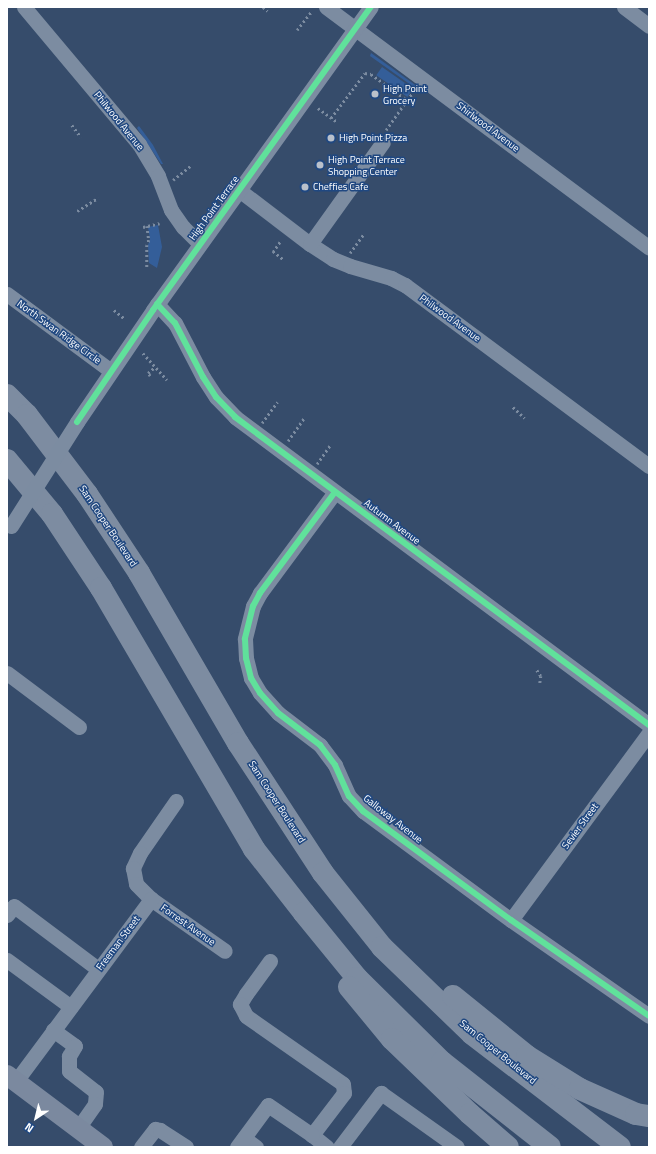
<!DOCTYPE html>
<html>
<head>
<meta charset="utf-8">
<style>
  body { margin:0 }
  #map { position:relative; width:656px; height:1154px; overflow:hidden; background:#364c6b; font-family:"Titillium Web",sans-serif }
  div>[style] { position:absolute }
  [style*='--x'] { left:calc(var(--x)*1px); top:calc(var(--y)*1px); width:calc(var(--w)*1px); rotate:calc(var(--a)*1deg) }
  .green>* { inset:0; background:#345e99; transform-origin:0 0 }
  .path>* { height:2.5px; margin-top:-1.25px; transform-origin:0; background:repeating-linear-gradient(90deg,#7c8ca1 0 2px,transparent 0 5px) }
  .minor>* { height:15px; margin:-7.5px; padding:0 7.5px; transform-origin:7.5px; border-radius:7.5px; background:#7c8ca1 }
  .major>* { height:20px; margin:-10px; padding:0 10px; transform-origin:10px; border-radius:10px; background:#7b899f }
  .highway>* { height:22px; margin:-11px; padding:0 11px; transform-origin:11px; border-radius:11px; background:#7d8ca1 }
  .minor-bridge>* { height:15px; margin:-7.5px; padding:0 7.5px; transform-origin:7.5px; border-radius:7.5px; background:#7c8ca1 }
  .cycleway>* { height:6px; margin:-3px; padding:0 3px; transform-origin:3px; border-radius:3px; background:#60e19b }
  .dots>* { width:11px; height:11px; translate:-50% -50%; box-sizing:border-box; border:2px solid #204881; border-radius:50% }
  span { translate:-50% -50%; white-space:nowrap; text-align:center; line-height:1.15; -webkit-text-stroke:3px #204881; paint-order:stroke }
  .poi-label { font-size:10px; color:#fff }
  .left { translate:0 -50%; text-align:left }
  .street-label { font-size:10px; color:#fff }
  .frame { position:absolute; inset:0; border:8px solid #fff; pointer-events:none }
  .north { position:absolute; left:16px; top:1098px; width:40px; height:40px; -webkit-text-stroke:3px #204881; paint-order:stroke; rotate:215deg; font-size:11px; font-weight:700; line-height:16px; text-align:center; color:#fff }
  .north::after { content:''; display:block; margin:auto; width:14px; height:18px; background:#fff; clip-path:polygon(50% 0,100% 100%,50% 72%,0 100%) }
</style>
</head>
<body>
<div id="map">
  <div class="green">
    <i style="clip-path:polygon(371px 53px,418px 87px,418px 90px,370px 56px)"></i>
    <i style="left:382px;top:67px;width:38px;height:10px;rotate:35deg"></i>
    <i style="clip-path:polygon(139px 126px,153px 145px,163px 164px,161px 164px,137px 128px)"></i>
    <i style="clip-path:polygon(158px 225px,162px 247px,157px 268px,149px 263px,148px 245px,150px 239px,148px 227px)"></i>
  </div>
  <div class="path">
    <i style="--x:263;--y:7;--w:6;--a:39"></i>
    <i style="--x:297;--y:30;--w:23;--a:-52"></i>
    <i style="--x:318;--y:108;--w:24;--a:36"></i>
    <i style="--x:331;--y:118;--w:56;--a:-52.9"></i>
    <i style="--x:365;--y:73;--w:6;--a:9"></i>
    <i style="--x:371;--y:74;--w:44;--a:35.8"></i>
    <i style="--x:407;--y:100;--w:13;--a:-51"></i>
    <i style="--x:72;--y:125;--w:15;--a:53"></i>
    <i style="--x:386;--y:130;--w:37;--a:-55"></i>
    <i style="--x:173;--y:180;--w:22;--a:-39"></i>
    <i style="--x:77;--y:211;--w:25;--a:-32"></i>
    <i style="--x:147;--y:226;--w:14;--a:82"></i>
    <i style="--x:149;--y:240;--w:5;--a:112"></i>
    <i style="--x:147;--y:245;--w:23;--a:90"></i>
    <i style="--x:143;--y:227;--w:17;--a:-13"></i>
    <i style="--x:273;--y:251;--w:13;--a:39"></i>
    <i style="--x:273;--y:252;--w:14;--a:-56"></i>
    <i style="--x:350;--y:253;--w:24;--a:-54"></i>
    <i style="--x:114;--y:310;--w:14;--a:39"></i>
    <i style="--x:143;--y:353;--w:36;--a:48"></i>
    <i style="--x:150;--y:376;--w:4;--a:-124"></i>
    <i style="--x:148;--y:373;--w:9;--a:-41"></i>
    <i style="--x:513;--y:407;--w:16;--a:43"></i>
    <i style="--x:262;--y:423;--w:26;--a:-54"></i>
    <i style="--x:288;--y:441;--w:29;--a:-55"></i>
    <i style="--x:317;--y:464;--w:24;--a:-55"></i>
    <i style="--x:537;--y:670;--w:7;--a:56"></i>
    <i style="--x:541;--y:676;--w:7;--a:98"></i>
  </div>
  <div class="minor">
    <i style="--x:24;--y:7;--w:179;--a:50"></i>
    <i style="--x:139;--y:144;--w:37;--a:59"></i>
    <i style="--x:158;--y:176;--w:36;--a:69"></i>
    <i style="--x:171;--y:210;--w:21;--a:55"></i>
    <i style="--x:183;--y:227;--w:24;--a:45"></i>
    <i style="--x:326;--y:7;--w:403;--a:36.7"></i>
    <i style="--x:624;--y:7;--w:31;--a:37"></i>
    <i style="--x:239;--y:190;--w:89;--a:37.3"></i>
    <i style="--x:310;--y:244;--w:27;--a:33"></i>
    <i style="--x:333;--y:259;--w:18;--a:22"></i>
    <i style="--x:350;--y:266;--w:43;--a:16.3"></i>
    <i style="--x:391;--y:278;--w:16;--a:27"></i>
    <i style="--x:405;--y:285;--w:304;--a:36.6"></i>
    <i style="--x:310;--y:244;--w:125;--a:-54.4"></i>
    <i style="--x:7;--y:294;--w:129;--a:36.5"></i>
    <i style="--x:157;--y:304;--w:26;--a:47"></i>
    <i style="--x:175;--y:323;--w:61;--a:62.6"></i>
    <i style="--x:203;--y:377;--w:24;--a:57"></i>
    <i style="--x:216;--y:397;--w:28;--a:46"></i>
    <i style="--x:235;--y:417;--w:516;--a:36.65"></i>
    <i style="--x:77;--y:422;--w:135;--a:-55.8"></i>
    <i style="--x:153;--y:310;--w:373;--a:-54.3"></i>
    <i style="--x:335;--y:492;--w:126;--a:126.6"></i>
    <i style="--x:260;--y:593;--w:15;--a:118"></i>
    <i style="--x:253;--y:606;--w:34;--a:104"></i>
    <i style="--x:245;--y:639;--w:19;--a:87"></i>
    <i style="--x:246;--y:658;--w:21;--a:76"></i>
    <i style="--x:251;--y:678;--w:17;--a:59"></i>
    <i style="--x:260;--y:693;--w:27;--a:48"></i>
    <i style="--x:278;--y:713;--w:53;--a:37.3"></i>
    <i style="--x:320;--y:745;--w:25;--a:53"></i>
    <i style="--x:335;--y:765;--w:34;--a:66"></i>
    <i style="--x:349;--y:796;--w:21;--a:47"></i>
    <i style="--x:363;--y:811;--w:184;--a:36.4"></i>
    <i style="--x:511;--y:920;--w:168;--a:34.8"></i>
    <i style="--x:7;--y:673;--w:90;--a:36.9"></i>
    <i style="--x:176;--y:801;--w:63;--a:124.7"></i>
    <i style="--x:140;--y:853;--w:17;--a:115"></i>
    <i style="--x:133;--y:868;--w:16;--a:79"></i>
    <i style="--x:136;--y:884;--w:21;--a:45"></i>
    <i style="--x:151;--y:899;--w:90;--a:35.1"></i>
    <i style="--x:7;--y:915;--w:11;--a:-52"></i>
    <i style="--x:14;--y:906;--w:105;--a:36.9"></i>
    <i style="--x:511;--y:920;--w:232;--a:-53.6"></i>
    <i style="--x:7;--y:960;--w:79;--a:36.3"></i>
    <i style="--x:270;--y:961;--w:41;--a:126"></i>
    <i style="--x:246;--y:994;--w:12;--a:121"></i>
    <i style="--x:240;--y:1004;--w:13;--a:63"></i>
    <i style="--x:246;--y:1016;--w:118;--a:35"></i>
    <i style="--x:343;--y:1084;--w:9;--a:84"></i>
    <i style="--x:344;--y:1093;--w:53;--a:127.3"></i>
    <i style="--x:312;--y:1135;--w:19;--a:39"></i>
    <i style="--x:53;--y:1030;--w:27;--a:36"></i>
    <i style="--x:75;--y:1046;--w:12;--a:121"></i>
    <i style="--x:69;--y:1056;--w:15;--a:90"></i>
    <i style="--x:69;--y:1071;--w:34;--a:38"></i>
    <i style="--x:96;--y:1092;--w:12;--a:95"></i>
    <i style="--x:95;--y:1104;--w:29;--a:125"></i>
    <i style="--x:16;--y:1081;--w:227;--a:-53.4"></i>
    <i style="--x:244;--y:1138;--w:15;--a:37"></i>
    <i style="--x:141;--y:1147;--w:23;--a:-52"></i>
    <i style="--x:155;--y:1129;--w:5;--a:11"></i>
    <i style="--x:160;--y:1130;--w:31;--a:33"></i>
    <i style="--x:237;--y:1147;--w:52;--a:-53.6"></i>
    <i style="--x:268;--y:1105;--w:53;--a:34.3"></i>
    <i style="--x:340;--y:1147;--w:68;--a:-52.8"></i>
    <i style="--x:381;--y:1093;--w:93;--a:35.4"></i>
  </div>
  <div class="major">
    <i style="--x:7;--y:1075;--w:120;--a:36.9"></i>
  </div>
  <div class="highway">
    <i style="--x:7;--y:395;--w:28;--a:45"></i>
    <i style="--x:27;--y:415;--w:99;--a:52.8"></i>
    <i style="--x:87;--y:494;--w:95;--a:56.6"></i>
    <i style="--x:139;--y:573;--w:197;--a:59.8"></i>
    <i style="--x:238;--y:743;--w:155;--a:56.8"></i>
    <i style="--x:323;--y:873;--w:95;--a:51.4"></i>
    <i style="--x:382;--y:947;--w:125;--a:44"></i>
    <i style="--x:472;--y:1034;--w:186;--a:37.4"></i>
    <i style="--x:7;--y:460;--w:70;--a:50.2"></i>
    <i style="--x:52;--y:514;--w:89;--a:56.5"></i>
    <i style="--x:101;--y:588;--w:303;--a:59.6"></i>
    <i style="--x:254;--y:849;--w:81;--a:52"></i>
    <i style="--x:304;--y:913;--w:84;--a:50.8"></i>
    <i style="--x:357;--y:978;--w:120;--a:44.7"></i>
    <i style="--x:442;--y:1062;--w:137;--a:38.2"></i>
    <i style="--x:349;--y:987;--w:67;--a:50.4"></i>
    <i style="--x:392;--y:1039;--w:108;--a:43.9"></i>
    <i style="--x:470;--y:1114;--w:50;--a:41"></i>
    <i style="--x:453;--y:996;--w:95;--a:39"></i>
    <i style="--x:527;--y:1056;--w:62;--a:31.9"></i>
    <i style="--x:580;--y:1089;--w:61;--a:24.1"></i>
    <i style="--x:636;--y:1114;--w:13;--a:9"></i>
  </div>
  <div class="minor-bridge">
    <i style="--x:11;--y:526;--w:123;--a:-57.6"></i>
  </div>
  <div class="cycleway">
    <i style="--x:157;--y:304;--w:26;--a:47"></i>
    <i style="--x:175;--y:323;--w:61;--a:62.6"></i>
    <i style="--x:203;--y:377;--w:24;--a:57"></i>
    <i style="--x:216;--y:397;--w:28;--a:46"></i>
    <i style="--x:235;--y:417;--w:516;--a:36.65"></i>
    <i style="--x:77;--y:422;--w:135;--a:-55.8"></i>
    <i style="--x:153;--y:310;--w:373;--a:-54.3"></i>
    <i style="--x:335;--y:492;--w:126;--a:126.6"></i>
    <i style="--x:260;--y:593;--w:15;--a:118"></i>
    <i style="--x:253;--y:606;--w:34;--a:104"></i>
    <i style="--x:245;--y:639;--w:19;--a:87"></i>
    <i style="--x:246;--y:658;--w:21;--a:76"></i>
    <i style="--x:251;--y:678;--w:17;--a:59"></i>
    <i style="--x:260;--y:693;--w:27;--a:48"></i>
    <i style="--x:278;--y:713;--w:53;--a:37.3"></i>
    <i style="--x:320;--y:745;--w:25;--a:53"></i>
    <i style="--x:335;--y:765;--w:34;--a:66"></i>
    <i style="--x:349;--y:796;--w:21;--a:47"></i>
    <i style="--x:363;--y:811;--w:184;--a:36.4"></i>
    <i style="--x:511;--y:920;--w:168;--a:34.8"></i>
  </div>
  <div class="dots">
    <i style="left:375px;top:94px;background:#b9c0cb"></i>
    <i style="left:331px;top:138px;background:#b9c0cb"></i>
    <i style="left:320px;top:165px;background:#b9c0cb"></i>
    <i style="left:305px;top:187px;background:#b9c0cb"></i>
  </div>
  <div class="poi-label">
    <span class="left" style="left:383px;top:94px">High Point<br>Grocery</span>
    <span class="left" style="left:339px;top:138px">High Point Pizza</span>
    <span class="left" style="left:328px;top:165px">High Point Terrace<br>Shopping Center</span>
    <span class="left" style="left:313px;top:187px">Cheffies Cafe</span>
  </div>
  <div class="street-label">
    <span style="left:119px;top:121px;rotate:51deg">Philwood Avenue</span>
    <span style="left:488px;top:127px;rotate:37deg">Shirlwood Avenue</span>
    <span style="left:214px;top:208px;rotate:-54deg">High Point Terrace</span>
    <span style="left:450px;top:318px;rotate:36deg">Philwood Avenue</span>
    <span style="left:59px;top:332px;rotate:36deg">North Swan Ridge Circle</span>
    <span style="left:392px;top:522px;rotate:37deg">Autumn Avenue</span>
    <span style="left:108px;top:526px;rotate:56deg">Sam Cooper Boulevard</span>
    <span style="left:277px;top:802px;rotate:57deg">Sam Cooper Boulevard</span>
    <span style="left:393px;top:819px;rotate:38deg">Galloway Avenue</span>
    <span style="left:580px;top:826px;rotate:-54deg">Sevier Street</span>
    <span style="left:188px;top:925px;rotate:35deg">Forrest Avenue</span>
    <span style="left:118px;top:943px;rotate:-53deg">Freeman Street</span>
    <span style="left:498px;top:1052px;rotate:39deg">Sam Cooper Boulevard</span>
  </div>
  <div class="frame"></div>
  <div class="north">N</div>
</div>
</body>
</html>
